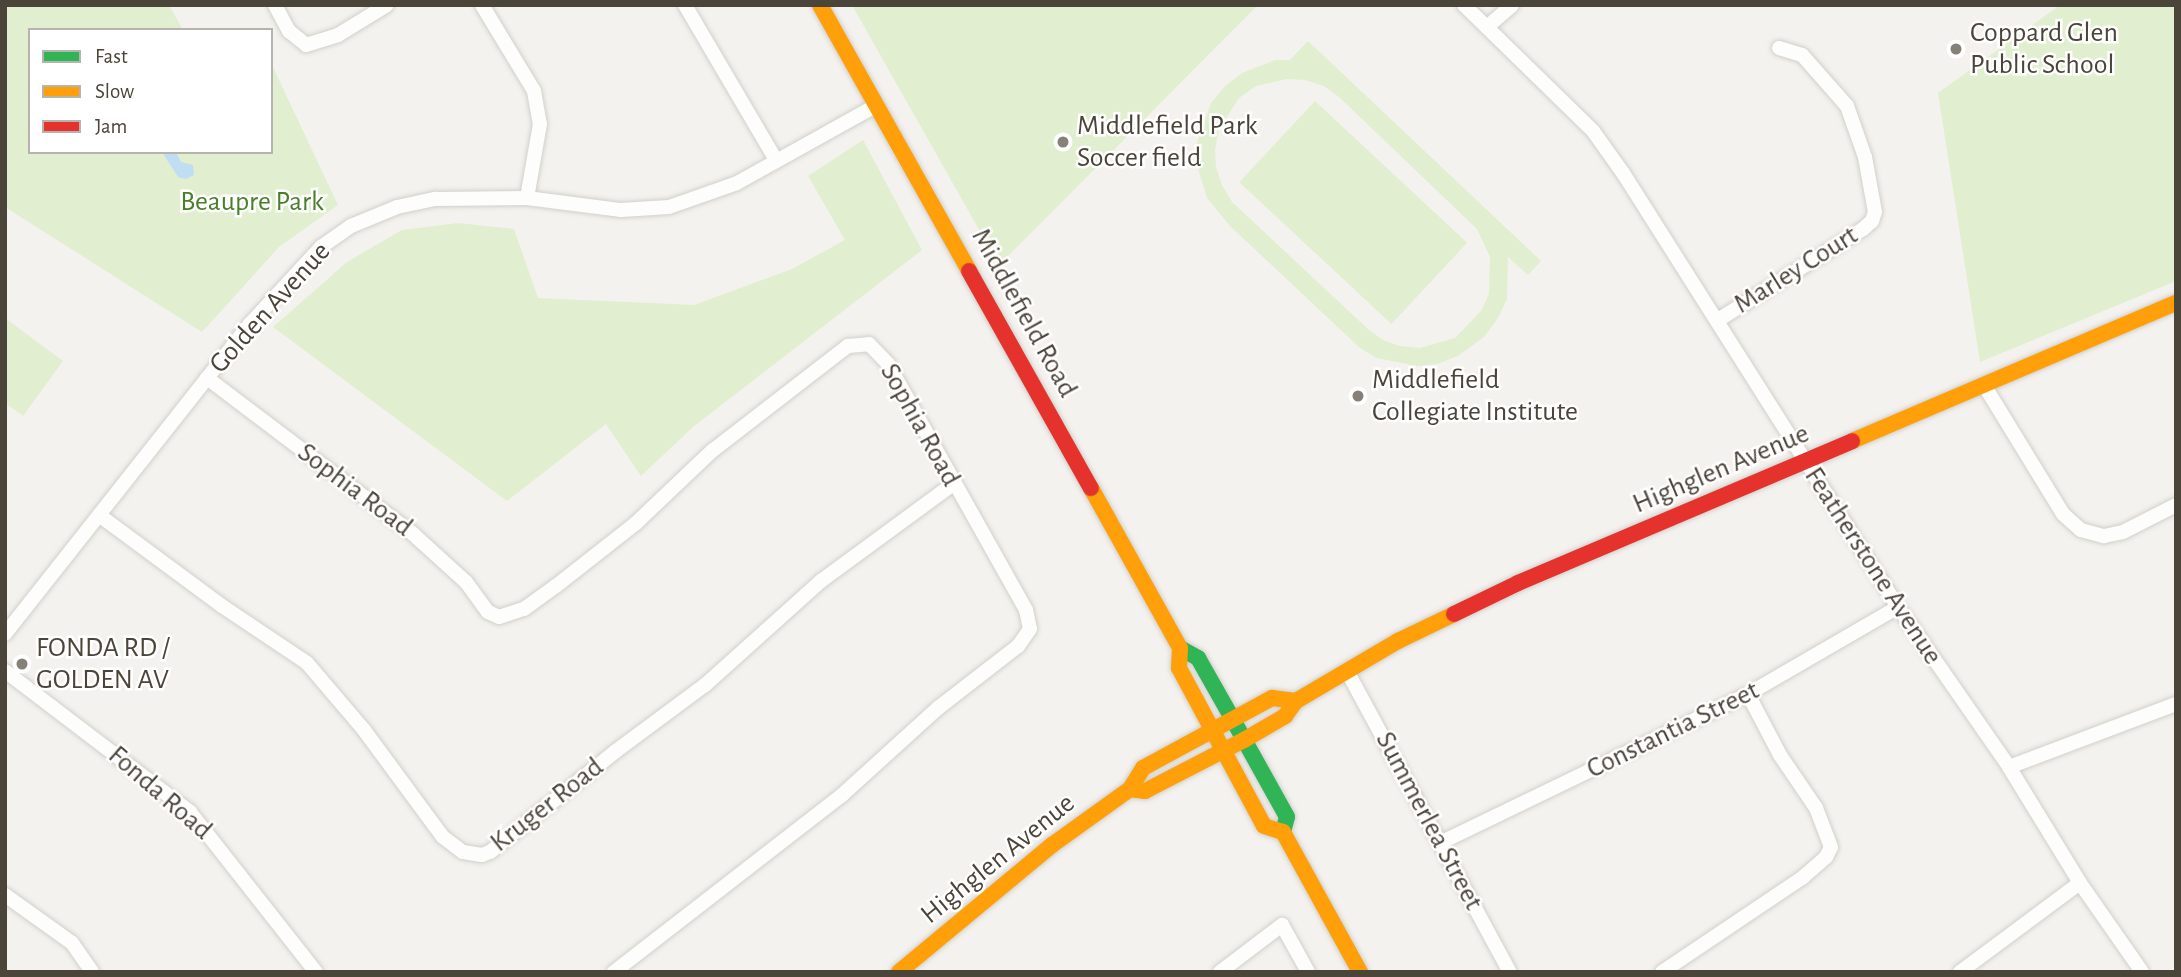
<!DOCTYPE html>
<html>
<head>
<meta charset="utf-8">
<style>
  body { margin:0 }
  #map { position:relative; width:2181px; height:977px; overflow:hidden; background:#f4f2ee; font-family:"Alegreya Sans",sans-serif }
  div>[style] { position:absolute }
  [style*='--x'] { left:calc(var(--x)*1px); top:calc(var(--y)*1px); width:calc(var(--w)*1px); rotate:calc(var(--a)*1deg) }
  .green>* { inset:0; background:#e1eecf; transform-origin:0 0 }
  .water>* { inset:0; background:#c0ddf1 }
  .roads { filter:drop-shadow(0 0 2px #d2d0cb) drop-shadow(0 0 2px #d2d0cb) }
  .street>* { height:14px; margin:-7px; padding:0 7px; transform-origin:7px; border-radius:7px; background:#fdfdfc }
  .fast>* { height:16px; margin:-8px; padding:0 8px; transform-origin:8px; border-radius:8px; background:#30b455 }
  .slow>* { height:16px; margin:-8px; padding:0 8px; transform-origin:8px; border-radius:8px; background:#ff9f0a }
  .jam>* { height:16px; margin:-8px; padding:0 8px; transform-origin:8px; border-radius:8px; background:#e5322d }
  .dots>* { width:19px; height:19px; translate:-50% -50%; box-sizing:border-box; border:4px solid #fff; border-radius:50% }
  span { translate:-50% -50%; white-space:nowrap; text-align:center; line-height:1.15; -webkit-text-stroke:5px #fff; paint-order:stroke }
  .poi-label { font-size:28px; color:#4b4439 }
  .left { translate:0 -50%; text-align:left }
  .park-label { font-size:28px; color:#4a7f2a }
  .street-label { font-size:28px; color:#4b4439 }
  .frame { position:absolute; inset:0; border:7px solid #4b4439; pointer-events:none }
  .legend { position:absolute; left:28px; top:28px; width:245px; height:126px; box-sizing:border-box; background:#fff; border:2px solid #b7b4b0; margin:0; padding:9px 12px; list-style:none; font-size:21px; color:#4b4439 }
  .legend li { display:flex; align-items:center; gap:14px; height:35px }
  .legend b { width:35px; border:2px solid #b7b4b0 }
</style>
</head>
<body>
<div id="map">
  <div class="green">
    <i style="clip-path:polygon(5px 5px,169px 5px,183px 30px,30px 30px,30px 152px,271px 152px,271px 63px,338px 205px,279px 247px,202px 332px,5px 207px)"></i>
    <i style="clip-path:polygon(852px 5px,1258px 5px,999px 265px)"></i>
    <i style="clip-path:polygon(2060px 5px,2176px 5px,2176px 281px,1980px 362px,1938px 93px)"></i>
    <i style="clip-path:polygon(evenodd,1308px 41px,1541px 261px,1528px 275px,1508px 257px,1507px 299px,1498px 318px,1484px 337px,1458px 356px,1437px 364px,1417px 366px,1377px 358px,1360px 348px,1230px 226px,1207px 198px,1196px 162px,1197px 143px,1211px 103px,1225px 86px,1242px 73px,1275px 60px,1290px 60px,1308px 41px,1287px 79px,1305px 80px,1324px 86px,1339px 97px,1477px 229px,1490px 257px,1489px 294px,1481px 311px,1455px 338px,1420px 348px,1400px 346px,1383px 340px,1369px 330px,1232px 202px,1222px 185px,1216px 167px,1215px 150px,1219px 129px,1239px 98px,1256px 86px,1287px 79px)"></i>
    <i style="left:1315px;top:101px;width:208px;height:111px;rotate:43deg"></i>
    <i style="clip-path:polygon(863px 140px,922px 250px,693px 427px,641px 476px,606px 424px,507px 501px,273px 327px,347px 262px,402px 230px,458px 223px,514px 229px,538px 298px,694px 305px,792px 269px,845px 240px,808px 176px)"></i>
    <i style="clip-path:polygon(5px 318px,63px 361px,23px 416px,5px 403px)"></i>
  </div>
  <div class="water">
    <i style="clip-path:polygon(162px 152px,176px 152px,181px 162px,193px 165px,194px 175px,186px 179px,178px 177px)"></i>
  </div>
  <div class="roads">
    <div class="street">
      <i style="--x:275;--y:5;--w:30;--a:62"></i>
      <i style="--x:289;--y:31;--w:22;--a:39"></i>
      <i style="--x:306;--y:45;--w:34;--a:-17"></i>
      <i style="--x:338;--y:35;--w:57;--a:-31.5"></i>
      <i style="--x:482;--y:5;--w:100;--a:58.8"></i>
      <i style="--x:534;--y:91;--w:34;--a:80"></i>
      <i style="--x:540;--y:124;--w:75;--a:100"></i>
      <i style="--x:685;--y:5;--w:180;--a:59.6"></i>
      <i style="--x:1464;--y:5;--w:180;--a:44.3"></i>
      <i style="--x:1593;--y:131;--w:52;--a:54.5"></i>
      <i style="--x:1623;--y:173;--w:514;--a:57.64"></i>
      <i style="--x:1898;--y:607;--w:195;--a:55.2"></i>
      <i style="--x:2009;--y:767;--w:136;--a:58.5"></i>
      <i style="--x:2080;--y:883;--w:108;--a:55.1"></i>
      <i style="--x:1487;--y:27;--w:33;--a:-41"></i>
      <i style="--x:1718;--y:320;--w:171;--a:-32.1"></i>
      <i style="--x:1863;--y:229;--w:12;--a:-42"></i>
      <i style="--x:1872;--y:221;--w:9;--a:-72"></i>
      <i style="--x:1875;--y:212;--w:56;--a:-100.3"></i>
      <i style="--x:1865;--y:157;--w:54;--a:-109.4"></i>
      <i style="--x:1847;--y:106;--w:68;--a:-131.4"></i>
      <i style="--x:1802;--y:55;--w:24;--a:-163"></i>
      <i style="--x:207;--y:378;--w:258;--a:37.1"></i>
      <i style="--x:413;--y:534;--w:72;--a:42.2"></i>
      <i style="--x:466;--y:582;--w:37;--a:54"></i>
      <i style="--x:488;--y:612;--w:12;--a:24"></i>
      <i style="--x:499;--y:617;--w:26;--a:-18"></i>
      <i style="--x:524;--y:609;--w:39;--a:-36"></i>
      <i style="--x:556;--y:586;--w:102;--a:-38.2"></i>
      <i style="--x:636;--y:523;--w:105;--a:-43.5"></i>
      <i style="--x:712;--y:451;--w:172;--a:-37.7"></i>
      <i style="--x:848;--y:346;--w:21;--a:-5"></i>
      <i style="--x:869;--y:344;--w:28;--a:46"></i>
      <i style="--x:888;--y:364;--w:282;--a:60.7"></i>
      <i style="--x:1026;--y:610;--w:19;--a:78"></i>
      <i style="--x:1030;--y:629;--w:21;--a:125"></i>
      <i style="--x:1018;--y:646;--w:101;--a:142.2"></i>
      <i style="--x:938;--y:708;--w:130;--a:137.8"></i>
      <i style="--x:842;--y:795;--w:289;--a:142.2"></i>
      <i style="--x:1984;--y:385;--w:151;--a:58.5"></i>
      <i style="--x:2063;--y:514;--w:24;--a:42"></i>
      <i style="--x:2081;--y:530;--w:24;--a:15"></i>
      <i style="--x:2104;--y:536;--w:19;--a:-12"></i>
      <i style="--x:2123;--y:532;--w:59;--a:-27"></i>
      <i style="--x:99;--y:515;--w:153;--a:36.5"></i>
      <i style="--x:222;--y:606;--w:102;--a:33.8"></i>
      <i style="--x:307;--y:663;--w:88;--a:49.6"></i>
      <i style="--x:364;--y:730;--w:133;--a:53.6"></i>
      <i style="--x:443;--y:837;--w:25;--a:37"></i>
      <i style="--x:463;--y:852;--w:19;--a:9"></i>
      <i style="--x:482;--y:855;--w:9;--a:-21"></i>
      <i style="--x:490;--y:852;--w:161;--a:-38.7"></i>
      <i style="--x:616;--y:751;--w:111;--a:-36.6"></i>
      <i style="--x:705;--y:685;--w:156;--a:-41.9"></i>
      <i style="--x:821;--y:581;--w:164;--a:-36.3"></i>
      <i style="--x:5;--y:634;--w:395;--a:-51.7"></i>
      <i style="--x:250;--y:324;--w:105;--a:-47.3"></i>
      <i style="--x:321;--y:247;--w:37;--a:-35"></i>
      <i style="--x:351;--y:226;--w:50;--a:-22.4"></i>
      <i style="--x:397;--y:207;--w:40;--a:-12"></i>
      <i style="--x:436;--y:199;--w:91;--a:-0.6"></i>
      <i style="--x:527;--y:198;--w:95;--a:7.3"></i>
      <i style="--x:621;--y:210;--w:48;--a:-3.6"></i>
      <i style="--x:669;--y:207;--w:72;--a:-19.4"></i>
      <i style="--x:737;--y:183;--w:160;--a:-29.1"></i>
      <i style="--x:5;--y:671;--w:233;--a:37.3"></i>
      <i style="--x:190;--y:812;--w:204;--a:51.8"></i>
      <i style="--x:1347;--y:671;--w:342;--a:61.6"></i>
      <i style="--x:2009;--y:767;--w:178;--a:-20.7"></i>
      <i style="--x:1442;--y:842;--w:340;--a:-25.8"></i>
      <i style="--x:1748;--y:694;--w:173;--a:-30.1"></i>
      <i style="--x:5;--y:895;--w:82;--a:35.6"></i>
      <i style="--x:72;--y:943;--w:35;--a:55"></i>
      <i style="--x:1220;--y:972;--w:78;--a:-37.2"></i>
      <i style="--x:1282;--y:925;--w:54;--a:61"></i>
      <i style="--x:1662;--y:972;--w:169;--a:-33.9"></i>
      <i style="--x:1802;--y:878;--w:32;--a:-41"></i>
      <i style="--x:1826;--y:857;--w:11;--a:-63"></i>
      <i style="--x:1831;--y:847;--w:42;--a:-111"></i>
      <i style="--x:1816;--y:808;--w:64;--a:-124.2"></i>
      <i style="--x:1780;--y:755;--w:69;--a:-117.7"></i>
      <i style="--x:1960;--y:972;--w:149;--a:-36.6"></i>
    </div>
    <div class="fast">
      <i style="--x:1180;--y:648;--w:21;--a:29"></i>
      <i style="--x:1198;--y:658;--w:69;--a:60.5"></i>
      <i style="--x:1232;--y:718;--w:113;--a:60.9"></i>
      <i style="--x:1287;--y:817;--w:16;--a:105"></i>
    </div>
    <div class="slow">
      <i style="--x:820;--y:5;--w:305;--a:60.7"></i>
      <i style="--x:1852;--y:441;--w:352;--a:-23.1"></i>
      <i style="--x:1091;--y:488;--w:183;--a:60.9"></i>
      <i style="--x:1180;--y:648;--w:20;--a:93"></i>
      <i style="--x:1179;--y:668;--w:179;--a:61.7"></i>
      <i style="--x:1264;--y:826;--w:20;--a:18"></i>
      <i style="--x:1283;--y:832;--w:160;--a:61.2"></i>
      <i style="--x:1130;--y:789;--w:15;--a:8"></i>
      <i style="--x:1145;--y:791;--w:111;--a:-27.3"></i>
      <i style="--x:1244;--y:740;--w:48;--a:-30.3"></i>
      <i style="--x:1285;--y:716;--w:19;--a:-54"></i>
      <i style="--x:1296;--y:701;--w:118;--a:-30.5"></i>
      <i style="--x:1398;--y:641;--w:62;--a:-25.7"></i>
      <i style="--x:899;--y:972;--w:199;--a:-39.7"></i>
      <i style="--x:1052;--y:845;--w:96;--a:-35.7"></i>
      <i style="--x:1130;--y:789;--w:25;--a:-58"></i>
      <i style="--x:1143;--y:768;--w:147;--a:-28.5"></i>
      <i style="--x:1272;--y:698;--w:24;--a:7"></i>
    </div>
    <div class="jam">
      <i style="--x:969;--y:271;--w:249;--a:60.7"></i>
      <i style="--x:1454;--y:614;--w:71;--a:-25.8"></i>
      <i style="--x:1518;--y:583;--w:363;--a:-23"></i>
    </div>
  </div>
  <div class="dots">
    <i style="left:1956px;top:49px;background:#868178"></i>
    <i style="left:1063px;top:142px;background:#868178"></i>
    <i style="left:1358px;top:396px;background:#868178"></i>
    <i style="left:22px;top:664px;background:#868178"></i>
  </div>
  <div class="poi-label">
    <span class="left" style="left:1970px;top:49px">Coppard Glen<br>Public School</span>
    <span class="left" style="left:1077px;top:142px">Middlefield Park<br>Soccer field</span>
    <span class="left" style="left:1372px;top:396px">Middlefield<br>Collegiate Institute</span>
    <span class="left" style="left:36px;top:664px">FONDA RD /<br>GOLDEN AV</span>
  </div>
  <div class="park-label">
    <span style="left:252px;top:202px">Beaupre Park</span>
  </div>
  <div class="street-label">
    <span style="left:1796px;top:270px;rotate:-32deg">Marley Court</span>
    <span style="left:270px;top:308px;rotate:-48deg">Golden Avenue</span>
    <span style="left:1024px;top:313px;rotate:61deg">Middlefield Road</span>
    <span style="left:920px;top:425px;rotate:61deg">Sophia Road</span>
    <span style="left:1721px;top:469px;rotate:-23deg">Highglen Avenue</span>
    <span style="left:355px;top:490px;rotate:37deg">Sophia Road</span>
    <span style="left:1873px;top:566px;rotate:57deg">Featherstone Avenue</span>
    <span style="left:1673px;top:730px;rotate:-26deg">Constantia Street</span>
    <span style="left:160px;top:793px;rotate:41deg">Fonda Road</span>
    <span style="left:547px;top:805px;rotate:-38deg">Kruger Road</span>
    <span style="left:1429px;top:821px;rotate:62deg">Summerlea Street</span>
    <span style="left:998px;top:859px;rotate:-39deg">Highglen Avenue</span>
  </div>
  <div class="frame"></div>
  <ul class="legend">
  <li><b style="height:9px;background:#30b455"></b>Fast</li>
  <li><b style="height:9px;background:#ff9f0a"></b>Slow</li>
  <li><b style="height:9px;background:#e5322d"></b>Jam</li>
  </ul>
</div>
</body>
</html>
